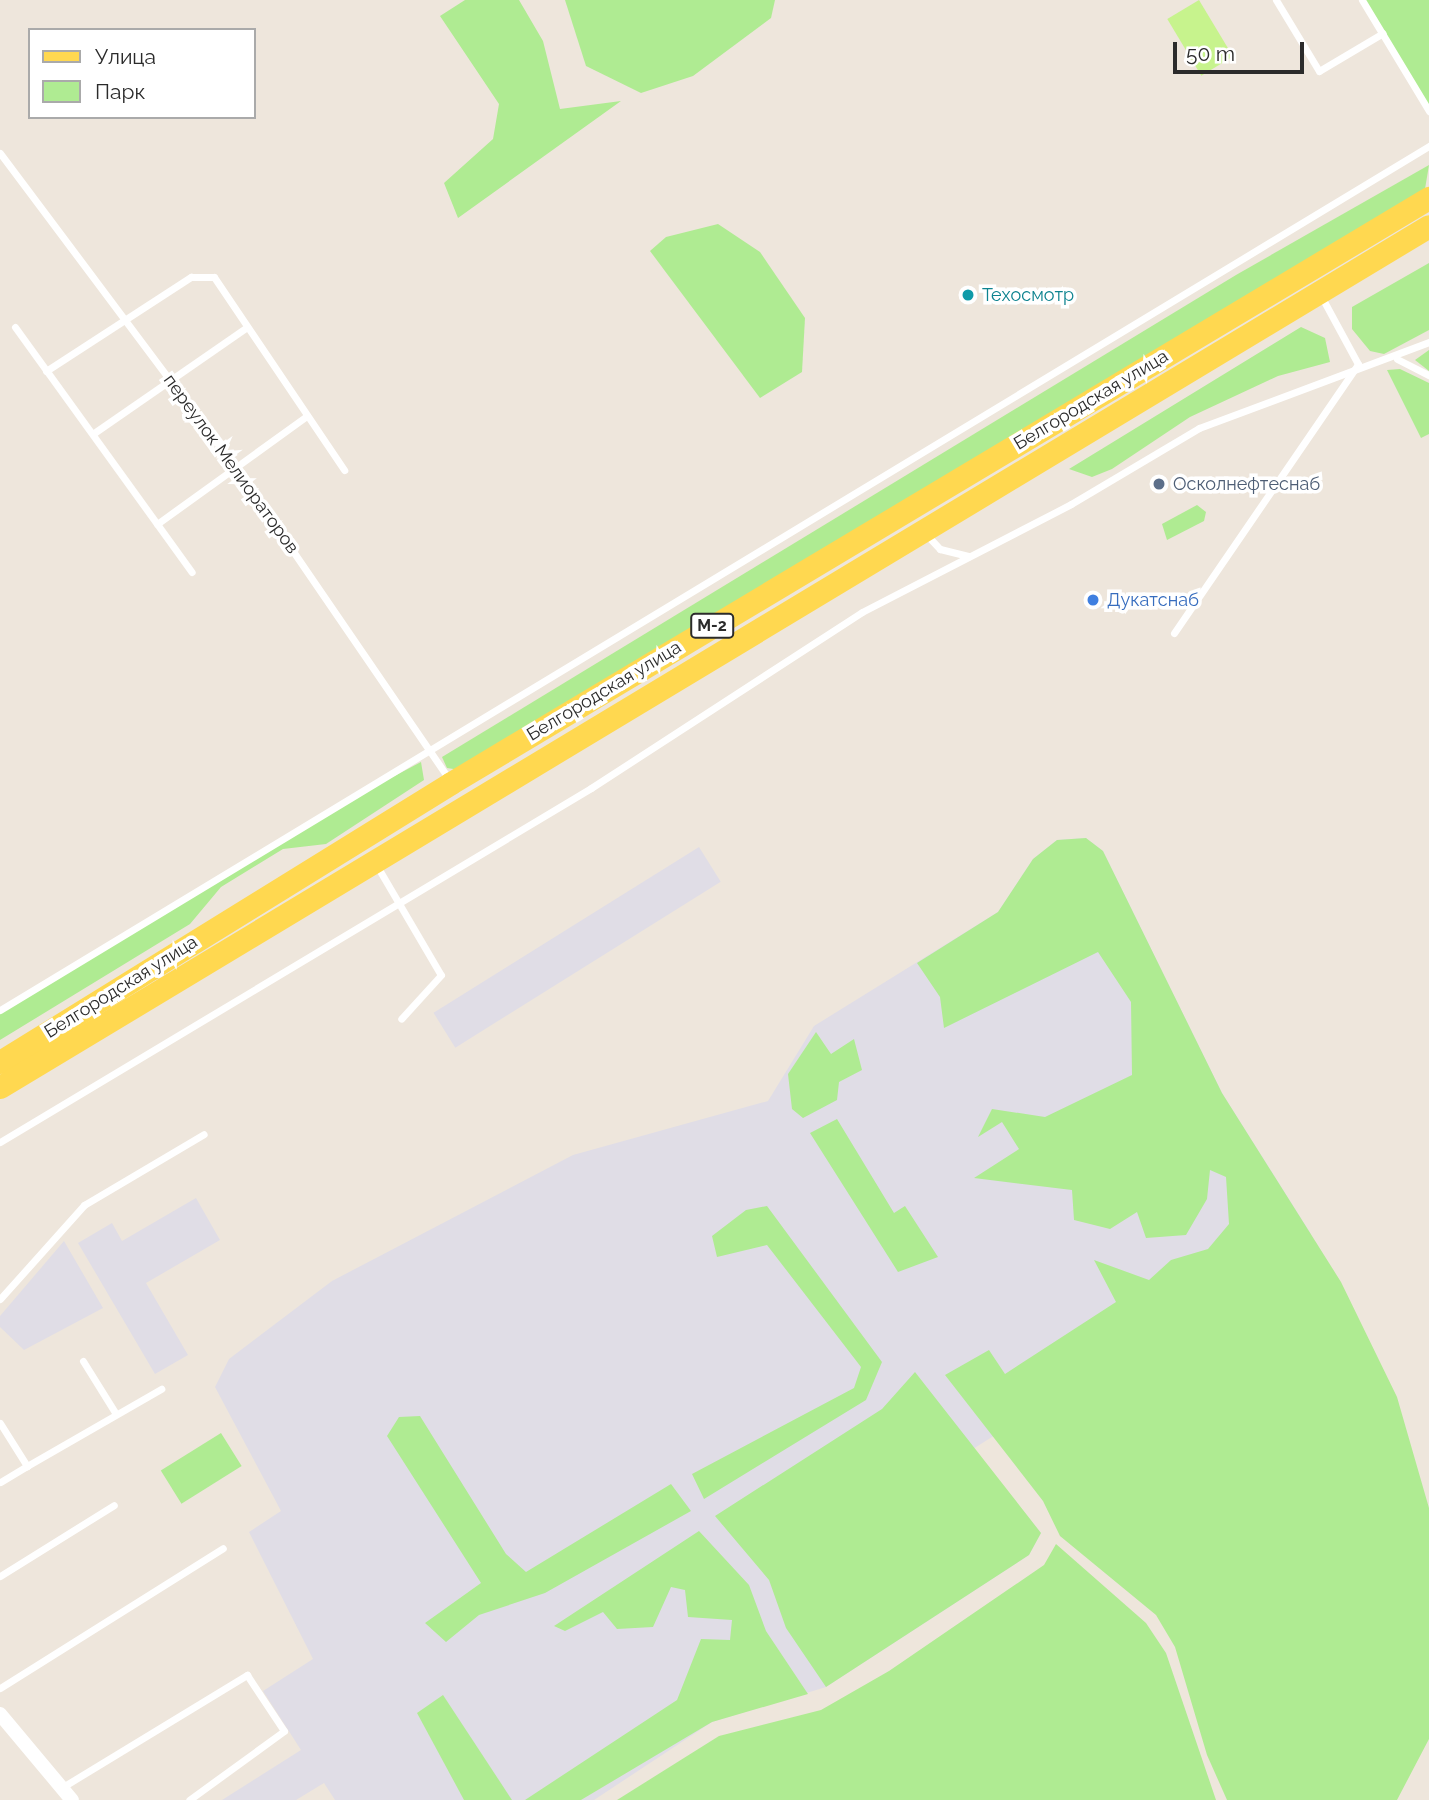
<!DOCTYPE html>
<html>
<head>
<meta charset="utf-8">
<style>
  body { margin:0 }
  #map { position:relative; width:1429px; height:1800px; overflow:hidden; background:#eee6dc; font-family:Raleway,sans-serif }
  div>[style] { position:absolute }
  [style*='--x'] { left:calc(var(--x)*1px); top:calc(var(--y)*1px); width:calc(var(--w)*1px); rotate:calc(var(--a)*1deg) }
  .industrial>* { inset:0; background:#e0dde6; transform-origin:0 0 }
  .green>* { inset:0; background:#afeb92; transform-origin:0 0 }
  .pitch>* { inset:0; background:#c7f38d; transform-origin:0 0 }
  .lane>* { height:7px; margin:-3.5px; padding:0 3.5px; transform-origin:3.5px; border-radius:3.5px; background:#fff }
  .street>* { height:14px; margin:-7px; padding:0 7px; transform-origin:7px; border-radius:7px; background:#fff }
  .primary>* { height:23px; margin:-11.5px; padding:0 11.5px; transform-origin:11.5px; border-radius:11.5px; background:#ffd850 }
  .dots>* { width:19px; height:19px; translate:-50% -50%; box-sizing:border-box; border:4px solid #fff; border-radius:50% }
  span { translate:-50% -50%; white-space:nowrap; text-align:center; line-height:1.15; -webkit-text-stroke:7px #fff; paint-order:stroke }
  .shield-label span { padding:2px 5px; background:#fff; border:2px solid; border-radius:5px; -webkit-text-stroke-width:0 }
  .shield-label { font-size:16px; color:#2b2b2b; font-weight:700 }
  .culture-label { font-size:18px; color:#0d838f }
  .left { translate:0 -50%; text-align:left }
  .street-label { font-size:18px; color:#2b2b2b }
  .service-label { font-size:18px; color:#4e5e75 }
  .shop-label { font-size:18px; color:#366cbe }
  .legend { position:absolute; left:28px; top:28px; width:228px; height:91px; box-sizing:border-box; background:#fff; border:2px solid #aaa; margin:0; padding:9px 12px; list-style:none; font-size:21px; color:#2b2b2b }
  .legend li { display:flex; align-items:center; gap:14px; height:35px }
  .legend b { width:35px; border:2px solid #aaa }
  .scale { position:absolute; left:1173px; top:42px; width:131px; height:32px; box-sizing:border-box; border:4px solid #2b2b2b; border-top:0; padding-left:9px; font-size:21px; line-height:24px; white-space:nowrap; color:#2b2b2b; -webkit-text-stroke:5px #fff; paint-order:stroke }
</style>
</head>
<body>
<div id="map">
  <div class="industrial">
    <i style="clip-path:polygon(1086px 838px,1103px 851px,1222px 1093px,1311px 1234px,973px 1449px,1041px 1533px,1029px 1555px,826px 1687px,712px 1722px,594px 1800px,335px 1800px,324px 1783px,296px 1800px,222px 1800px,301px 1750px,263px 1691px,313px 1659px,249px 1532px,281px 1511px,215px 1387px,229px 1359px,332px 1281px,573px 1155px,768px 1101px,814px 1026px,998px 912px,1033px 859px,1057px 840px)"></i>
    <i style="left:699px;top:847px;width:41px;height:313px;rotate:58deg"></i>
    <i style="clip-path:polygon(196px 1198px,220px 1240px,146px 1283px,188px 1355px,155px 1374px,78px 1243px,112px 1223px,122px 1241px)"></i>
    <i style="clip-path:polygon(64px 1241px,103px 1308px,24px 1350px,0 1327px,0 1316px)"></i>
  </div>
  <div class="green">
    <i style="clip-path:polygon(465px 0,519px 0,543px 41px,560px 109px,621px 101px,458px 218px,444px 183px,493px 139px,499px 104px,440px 16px)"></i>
    <i style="clip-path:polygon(565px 0,775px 0,771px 18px,693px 76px,641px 93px,586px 66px)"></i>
    <i style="clip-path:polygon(1362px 0,1429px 0,1429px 106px)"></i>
    <i style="clip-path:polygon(1429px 165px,1425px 189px,460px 770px,447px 768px,442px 757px,1236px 275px)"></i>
    <i style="clip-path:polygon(718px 224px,760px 252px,805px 318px,802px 372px,760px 398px,650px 251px,666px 237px)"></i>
    <i style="clip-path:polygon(1429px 263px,1429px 330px,1384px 354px,1370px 351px,1352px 329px,1352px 307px)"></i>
    <i style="clip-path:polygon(1301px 327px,1325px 338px,1330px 362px,1278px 376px,1190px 417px,1112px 469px,1092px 477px,1069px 469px)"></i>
    <i style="clip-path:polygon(1429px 350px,1429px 371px,1415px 360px)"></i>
    <i style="clip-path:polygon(1400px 369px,1429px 383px,1429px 434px,1421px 438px,1387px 370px)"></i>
    <i style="clip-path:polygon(1197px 505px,1206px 512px,1204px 521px,1167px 540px,1162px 524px)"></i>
    <i style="clip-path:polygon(421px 762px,424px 780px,326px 844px,283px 849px,221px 887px,190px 924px,0 1040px,0 1012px,330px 810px)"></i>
    <i style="clip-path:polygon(1086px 838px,1103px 851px,1222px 1093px,1341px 1282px,1397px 1397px,1429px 1508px,1429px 1739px,1397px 1800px,1227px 1800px,1207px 1755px,1175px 1647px,1156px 1615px,1060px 1536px,1043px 1501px,945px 1375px,989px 1350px,1005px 1374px,1116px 1302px,1094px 1260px,1149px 1280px,1171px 1260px,1208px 1249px,1229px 1224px,1226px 1177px,1210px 1170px,1207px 1199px,1186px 1235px,1146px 1238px,1137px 1212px,1110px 1229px,1074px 1220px,1072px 1190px,974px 1178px,1019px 1149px,1002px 1122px,978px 1137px,992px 1109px,1045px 1117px,1132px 1075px,1131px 1002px,1098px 952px,944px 1028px,940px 997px,917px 963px,998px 912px,1033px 859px,1057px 840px)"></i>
    <i style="clip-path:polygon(816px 1032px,831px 1054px,854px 1039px,862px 1070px,839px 1082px,837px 1100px,803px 1118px,792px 1109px,788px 1074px)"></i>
    <i style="clip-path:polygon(837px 1119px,894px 1213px,905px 1206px,938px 1257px,898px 1272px,810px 1133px)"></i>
    <i style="clip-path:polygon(767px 1206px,882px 1362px,866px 1400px,704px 1499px,692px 1474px,854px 1388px,861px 1367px,767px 1245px,717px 1257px,712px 1236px,746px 1210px)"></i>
    <i style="clip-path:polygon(915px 1372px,1041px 1533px,1029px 1555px,826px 1687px,786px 1628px,769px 1580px,715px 1516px,882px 1409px)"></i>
    <i style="clip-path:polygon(420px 1416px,506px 1554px,526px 1572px,671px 1484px,691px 1511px,545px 1593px,479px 1615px,446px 1642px,425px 1623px,481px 1583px,387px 1436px,399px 1417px)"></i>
    <i style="left:221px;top:1433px;width:39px;height:71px;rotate:58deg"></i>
    <i style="clip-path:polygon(699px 1531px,749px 1585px,766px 1631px,808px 1694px,712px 1722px,581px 1800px,525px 1800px,677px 1700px,701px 1639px,730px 1640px,732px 1620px,688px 1617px,685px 1590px,671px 1587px,653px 1627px,617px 1629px,603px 1612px,565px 1631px,554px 1626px)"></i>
    <i style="clip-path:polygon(1056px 1544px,1146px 1623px,1166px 1653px,1216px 1800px,617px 1800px,719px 1736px,821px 1710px,889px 1671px,1044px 1565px)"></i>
    <i style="clip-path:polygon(443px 1695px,512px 1800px,464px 1800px,417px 1713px)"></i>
  </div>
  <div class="pitch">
    <i style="left:1199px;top:0;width:66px;height:37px;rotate:59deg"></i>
  </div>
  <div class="lane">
    <i style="--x:1276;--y:0;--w:83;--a:58.8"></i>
    <i style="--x:1319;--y:71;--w:74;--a:-30.7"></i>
    <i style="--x:1362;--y:0;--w:130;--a:58.9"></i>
    <i style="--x:0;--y:153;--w:394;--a:53.2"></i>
    <i style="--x:236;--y:468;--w:379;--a:55.6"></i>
    <i style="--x:15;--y:327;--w:302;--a:54.2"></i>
    <i style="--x:1397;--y:359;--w:36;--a:27"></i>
    <i style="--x:46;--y:371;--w:173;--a:-33"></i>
    <i style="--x:191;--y:277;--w:23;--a:0"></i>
    <i style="--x:214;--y:277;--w:233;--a:56"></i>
    <i style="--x:94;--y:433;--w:186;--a:-34.7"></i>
    <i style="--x:157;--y:524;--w:185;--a:-35.8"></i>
    <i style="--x:925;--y:533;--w:22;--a:47"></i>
    <i style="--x:940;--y:549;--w:30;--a:14"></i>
    <i style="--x:1174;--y:633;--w:326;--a:-55.6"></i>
    <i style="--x:1358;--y:364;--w:80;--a:-118.5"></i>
    <i style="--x:377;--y:866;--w:126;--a:59.6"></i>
    <i style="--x:441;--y:975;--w:59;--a:132.3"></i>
    <i style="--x:0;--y:1010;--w:1670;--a:-31.16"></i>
    <i style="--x:0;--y:1142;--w:689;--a:-30.92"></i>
    <i style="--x:591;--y:788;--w:323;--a:-33"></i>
    <i style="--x:862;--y:612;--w:235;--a:-27.3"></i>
    <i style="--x:1071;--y:504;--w:149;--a:-30.7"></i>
    <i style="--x:1199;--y:428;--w:246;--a:-20.5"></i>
    <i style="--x:0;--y:1299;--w:126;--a:-48.2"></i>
    <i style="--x:84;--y:1205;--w:139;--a:-30.6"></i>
    <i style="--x:83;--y:1361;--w:62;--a:58.1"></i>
    <i style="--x:0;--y:1423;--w:51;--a:57.9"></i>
    <i style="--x:27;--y:1466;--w:31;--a:149"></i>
    <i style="--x:27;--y:1466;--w:155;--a:-29.9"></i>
    <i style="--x:0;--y:1576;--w:134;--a:-31.9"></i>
    <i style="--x:0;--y:1688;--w:263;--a:-32.1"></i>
    <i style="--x:61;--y:1788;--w:218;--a:-31.3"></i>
    <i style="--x:247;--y:1675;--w:67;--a:56.5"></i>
    <i style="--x:284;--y:1731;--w:117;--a:144"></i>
  </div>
  <div class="street">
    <i style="--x:0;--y:1714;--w:112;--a:50.1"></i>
  </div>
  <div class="primary">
    <i style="--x:0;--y:1062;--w:530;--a:-31.74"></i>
    <i style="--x:451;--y:783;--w:1140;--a:-30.89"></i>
    <i style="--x:0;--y:1087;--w:1668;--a:-31.07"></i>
  </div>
  <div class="dots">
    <i style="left:968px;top:295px;background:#0f9aa8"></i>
    <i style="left:1159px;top:484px;background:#5c6f8a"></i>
    <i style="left:1093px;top:600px;background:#3f7fe0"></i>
  </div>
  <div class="shield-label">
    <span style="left:712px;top:626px">М-2</span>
  </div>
  <div class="culture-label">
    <span class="left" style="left:982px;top:295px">Техосмотр</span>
  </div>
  <div class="street-label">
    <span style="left:1091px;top:400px;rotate:-31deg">Белгородская улица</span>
    <span style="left:231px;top:464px;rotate:54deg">переулок Мелиораторов</span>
    <span style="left:604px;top:691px;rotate:-31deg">Белгородская улица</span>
    <span style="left:121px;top:987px;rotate:-32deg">Белгородская улица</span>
  </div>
  <div class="service-label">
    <span class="left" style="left:1173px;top:484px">Осколнефтеснаб</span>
  </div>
  <div class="shop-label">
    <span class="left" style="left:1107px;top:600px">Дукатснаб</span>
  </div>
  <ul class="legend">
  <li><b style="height:9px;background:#ffd850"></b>Улица</li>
  <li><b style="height:19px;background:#afeb92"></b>Парк</li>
  </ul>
  <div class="scale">50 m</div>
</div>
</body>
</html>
